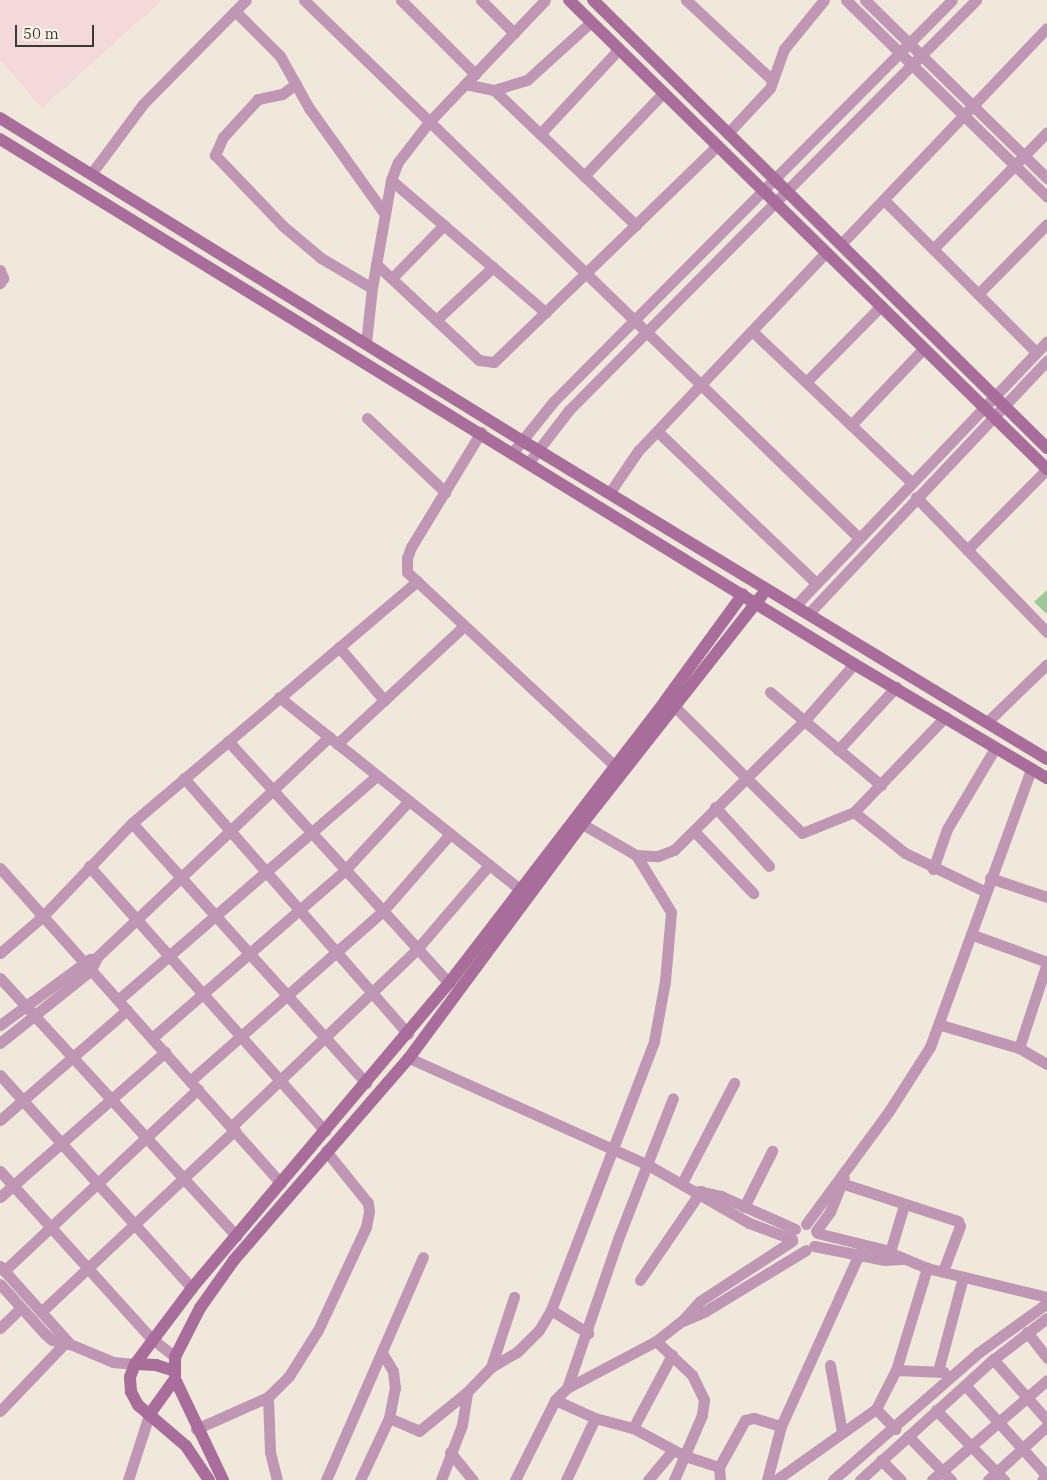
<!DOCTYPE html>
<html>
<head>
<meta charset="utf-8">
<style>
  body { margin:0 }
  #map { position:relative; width:1047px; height:1480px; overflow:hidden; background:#f0e9db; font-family:"IBM Plex Serif",serif }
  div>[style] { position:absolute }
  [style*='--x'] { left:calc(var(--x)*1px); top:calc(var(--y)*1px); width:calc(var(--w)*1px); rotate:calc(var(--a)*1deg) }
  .industrial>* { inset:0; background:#f3d8dc }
  .green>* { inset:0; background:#9fc899 }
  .street>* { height:11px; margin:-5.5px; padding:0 5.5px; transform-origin:5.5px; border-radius:5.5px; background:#bf96b4 }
  .secondary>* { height:12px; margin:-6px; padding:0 6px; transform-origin:6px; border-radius:6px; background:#a86d9a }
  span { translate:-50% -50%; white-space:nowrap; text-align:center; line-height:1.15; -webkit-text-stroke:4px #fef6e8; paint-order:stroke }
  .scale { position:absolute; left:15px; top:25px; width:79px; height:22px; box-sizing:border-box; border:2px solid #3c3934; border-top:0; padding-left:6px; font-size:15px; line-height:18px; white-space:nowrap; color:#3c3934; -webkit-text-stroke:4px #fef6e8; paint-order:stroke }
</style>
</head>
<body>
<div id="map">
  <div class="industrial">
    <i style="clip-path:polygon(0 0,162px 0,42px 108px,0 60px)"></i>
  </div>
  <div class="green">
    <i style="clip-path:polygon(1047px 590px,1047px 614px,1034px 602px)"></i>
  </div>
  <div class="street">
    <i style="--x:304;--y:0;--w:773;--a:44.11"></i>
    <i style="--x:401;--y:0;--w:105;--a:45"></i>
    <i style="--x:481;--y:0;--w:47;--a:45"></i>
    <i style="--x:686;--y:0;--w:117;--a:42.9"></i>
    <i style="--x:846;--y:0;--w:281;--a:44.4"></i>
    <i style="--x:865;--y:0;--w:255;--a:44.4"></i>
    <i style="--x:235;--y:11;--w:64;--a:45"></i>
    <i style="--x:280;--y:56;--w:60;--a:60.9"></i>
    <i style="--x:309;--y:108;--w:130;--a:54.4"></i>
    <i style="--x:296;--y:84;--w:17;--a:144"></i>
    <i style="--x:282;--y:94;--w:25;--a:168"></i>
    <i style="--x:258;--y:99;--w:52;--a:132.6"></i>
    <i style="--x:223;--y:137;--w:20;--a:114"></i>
    <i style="--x:215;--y:155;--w:98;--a:46.2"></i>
    <i style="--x:283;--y:226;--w:50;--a:40.1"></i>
    <i style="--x:321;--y:258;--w:59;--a:30.5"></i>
    <i style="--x:465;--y:84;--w:30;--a:12"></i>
    <i style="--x:494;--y:90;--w:34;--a:-17"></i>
    <i style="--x:527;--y:80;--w:86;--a:-42.2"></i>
    <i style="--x:494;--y:90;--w:196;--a:43.6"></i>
    <i style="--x:728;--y:133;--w:62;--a:-47"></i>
    <i style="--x:770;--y:88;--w:41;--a:-70.3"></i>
    <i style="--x:784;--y:49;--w:63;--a:-50.8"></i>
    <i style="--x:540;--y:134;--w:116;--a:-47.1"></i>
    <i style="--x:91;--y:174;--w:87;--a:-53.4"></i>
    <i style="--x:143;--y:104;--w:146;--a:-45.3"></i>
    <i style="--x:584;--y:176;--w:115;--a:-46.4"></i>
    <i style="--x:391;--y:180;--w:204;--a:40.6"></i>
    <i style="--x:884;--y:200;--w:215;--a:45"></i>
    <i style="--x:841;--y:244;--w:298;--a:-46.4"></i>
    <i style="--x:933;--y:249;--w:163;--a:-45.7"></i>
    <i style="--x:376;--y:264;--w:141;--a:43"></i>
    <i style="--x:479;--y:360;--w:15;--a:8"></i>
    <i style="--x:494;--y:362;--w:310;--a:-44.1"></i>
    <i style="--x:0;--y:270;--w:9;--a:69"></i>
    <i style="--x:3;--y:278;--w:6;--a:121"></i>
    <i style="--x:393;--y:277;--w:73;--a:-45.6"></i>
    <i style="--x:978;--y:294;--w:98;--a:-45.4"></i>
    <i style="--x:436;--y:320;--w:78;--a:-42.9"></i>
    <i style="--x:752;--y:331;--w:219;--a:43.5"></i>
    <i style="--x:366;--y:343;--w:55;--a:-83.8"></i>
    <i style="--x:372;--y:288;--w:110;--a:-80"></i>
    <i style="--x:391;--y:180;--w:19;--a:-69"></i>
    <i style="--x:398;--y:162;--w:51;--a:-52.2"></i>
    <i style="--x:429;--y:122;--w:168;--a:-46.4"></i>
    <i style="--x:806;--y:382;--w:107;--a:-45.4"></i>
    <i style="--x:367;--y:418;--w:108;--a:43.5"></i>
    <i style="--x:851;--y:425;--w:106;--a:-46.5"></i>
    <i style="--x:657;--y:431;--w:220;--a:43.7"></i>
    <i style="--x:481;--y:432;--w:135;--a:121.3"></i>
    <i style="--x:411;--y:547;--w:12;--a:110"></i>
    <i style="--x:407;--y:558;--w:14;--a:90"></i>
    <i style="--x:407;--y:572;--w:284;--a:43"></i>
    <i style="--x:513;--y:452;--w:64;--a:-51.3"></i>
    <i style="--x:553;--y:402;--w:566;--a:-45.21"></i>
    <i style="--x:529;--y:462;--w:66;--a:-52.4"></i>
    <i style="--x:569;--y:410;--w:578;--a:-45.21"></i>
    <i style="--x:610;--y:492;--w:50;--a:-55.7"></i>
    <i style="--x:638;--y:451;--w:274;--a:-46.6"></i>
    <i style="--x:916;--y:497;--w:188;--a:45.9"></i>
    <i style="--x:967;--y:550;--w:114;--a:-45.4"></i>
    <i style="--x:796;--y:605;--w:364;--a:-46.4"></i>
    <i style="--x:809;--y:613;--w:347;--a:-46.7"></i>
    <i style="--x:339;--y:647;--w:70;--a:49.7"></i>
    <i style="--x:770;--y:692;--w:145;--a:40"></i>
    <i style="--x:279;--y:697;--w:317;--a:38.6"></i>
    <i style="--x:676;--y:708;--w:177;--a:44.8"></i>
    <i style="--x:802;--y:833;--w:56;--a:-22"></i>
    <i style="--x:854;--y:812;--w:132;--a:-46.2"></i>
    <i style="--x:987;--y:722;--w:83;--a:-44"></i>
    <i style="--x:228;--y:741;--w:328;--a:47.6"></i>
    <i style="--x:337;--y:744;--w:173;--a:-42.9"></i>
    <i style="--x:838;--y:750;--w:86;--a:-47.4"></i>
    <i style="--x:184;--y:778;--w:340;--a:48.8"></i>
    <i style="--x:715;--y:807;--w:80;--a:47.5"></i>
    <i style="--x:854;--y:812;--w:65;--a:38.8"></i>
    <i style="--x:905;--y:853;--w:88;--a:25.7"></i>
    <i style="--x:132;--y:823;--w:350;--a:48"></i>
    <i style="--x:694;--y:831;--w:86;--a:46.4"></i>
    <i style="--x:636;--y:855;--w:22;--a:3"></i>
    <i style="--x:658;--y:856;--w:17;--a:-21"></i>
    <i style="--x:674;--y:850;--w:183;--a:-44.8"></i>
    <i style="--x:804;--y:721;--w:76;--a:-48.7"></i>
    <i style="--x:89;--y:866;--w:355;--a:48.3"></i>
    <i style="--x:0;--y:868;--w:422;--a:48.3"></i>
    <i style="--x:933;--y:869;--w:42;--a:-70.7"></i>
    <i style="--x:947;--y:829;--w:94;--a:-59.3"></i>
    <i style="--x:990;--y:878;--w:60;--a:18.4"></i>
    <i style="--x:973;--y:935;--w:79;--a:20"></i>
    <i style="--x:0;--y:953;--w:57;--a:-40.7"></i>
    <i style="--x:43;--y:916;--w:129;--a:-46.3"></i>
    <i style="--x:132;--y:823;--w:374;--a:-40.3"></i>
    <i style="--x:0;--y:978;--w:350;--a:47.5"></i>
    <i style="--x:118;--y:1000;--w:342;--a:-40.9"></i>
    <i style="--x:0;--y:1025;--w:112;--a:-36.3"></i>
    <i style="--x:941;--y:1025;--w:81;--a:16.4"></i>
    <i style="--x:1019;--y:1048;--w:32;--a:30"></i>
    <i style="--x:152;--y:1038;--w:256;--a:-41"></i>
    <i style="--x:345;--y:870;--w:94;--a:-47.2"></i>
    <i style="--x:0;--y:1043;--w:117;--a:-38.7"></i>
    <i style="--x:91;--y:970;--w:14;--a:-65"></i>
    <i style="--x:97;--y:957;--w:320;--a:-43.5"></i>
    <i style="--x:1019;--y:1048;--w:89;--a:-71.8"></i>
    <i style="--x:409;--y:1058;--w:262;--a:24.1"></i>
    <i style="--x:648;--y:1165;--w:116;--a:29.9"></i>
    <i style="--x:749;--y:1223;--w:46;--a:20.4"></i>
    <i style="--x:0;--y:1075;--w:287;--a:48"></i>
    <i style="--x:190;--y:1081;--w:257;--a:-41.4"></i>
    <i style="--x:383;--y:911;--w:102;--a:-49"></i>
    <i style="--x:0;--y:1120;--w:168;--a:-40.9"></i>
    <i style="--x:231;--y:1127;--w:257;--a:-43.7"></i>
    <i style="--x:417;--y:949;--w:111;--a:-49.4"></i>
    <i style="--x:0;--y:1171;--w:225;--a:47.9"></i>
    <i style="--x:151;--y:1338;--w:31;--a:38"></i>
    <i style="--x:838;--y:1182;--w:126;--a:18"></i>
    <i style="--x:958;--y:1221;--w:5;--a:68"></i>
    <i style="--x:960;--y:1226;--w:48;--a:110.7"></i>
    <i style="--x:682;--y:1183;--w:113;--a:-62.5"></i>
    <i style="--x:699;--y:1191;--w:23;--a:13"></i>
    <i style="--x:721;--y:1196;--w:81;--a:24"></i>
    <i style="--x:0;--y:1197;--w:220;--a:-41.3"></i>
    <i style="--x:744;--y:1207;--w:63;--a:-63.4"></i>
    <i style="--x:806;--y:1224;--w:140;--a:-53.7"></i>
    <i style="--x:889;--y:1111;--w:76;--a:-57.4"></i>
    <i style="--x:930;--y:1047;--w:296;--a:-70"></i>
    <i style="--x:816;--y:1231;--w:24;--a:-54"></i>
    <i style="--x:830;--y:1212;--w:37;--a:-68"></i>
    <i style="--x:817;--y:1233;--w:67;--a:13.8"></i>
    <i style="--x:882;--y:1249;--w:49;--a:22.9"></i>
    <i style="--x:927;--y:1268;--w:123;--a:13.6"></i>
    <i style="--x:814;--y:1246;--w:72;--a:11.2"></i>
    <i style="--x:885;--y:1260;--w:17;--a:-3"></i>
    <i style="--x:890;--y:1252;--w:49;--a:-73.4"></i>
    <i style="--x:0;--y:1266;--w:105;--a:48.1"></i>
    <i style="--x:70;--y:1344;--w:47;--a:22.7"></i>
    <i style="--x:113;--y:1362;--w:22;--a:5"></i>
    <i style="--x:4;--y:1271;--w:266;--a:-43.2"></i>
    <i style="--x:640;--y:1280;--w:108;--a:-55.6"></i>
    <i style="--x:0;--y:1284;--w:67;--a:48"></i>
    <i style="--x:45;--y:1334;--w:9;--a:41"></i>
    <i style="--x:52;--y:1340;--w:18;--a:13"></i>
    <i style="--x:551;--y:1310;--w:44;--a:31.9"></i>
    <i style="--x:41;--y:1312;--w:266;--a:-43.2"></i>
    <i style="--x:683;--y:1321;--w:23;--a:-23"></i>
    <i style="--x:704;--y:1312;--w:119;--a:-31.3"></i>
    <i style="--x:0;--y:1328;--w:29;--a:-44"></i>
    <i style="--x:1027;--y:1332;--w:33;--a:52"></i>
    <i style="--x:656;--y:1341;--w:50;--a:43.4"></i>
    <i style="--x:692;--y:1375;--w:28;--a:64"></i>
    <i style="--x:704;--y:1400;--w:15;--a:98"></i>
    <i style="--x:702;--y:1415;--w:71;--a:113.3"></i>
    <i style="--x:993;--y:1359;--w:81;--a:48.5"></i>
    <i style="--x:830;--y:1365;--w:68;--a:79.8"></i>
    <i style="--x:491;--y:1367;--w:74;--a:-71.8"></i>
    <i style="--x:896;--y:1370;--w:48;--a:2.4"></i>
    <i style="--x:938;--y:1371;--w:97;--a:-75.1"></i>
    <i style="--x:965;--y:1385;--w:122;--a:48"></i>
    <i style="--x:1047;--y:1476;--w:6;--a:141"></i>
    <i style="--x:567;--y:1388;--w:157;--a:-71.1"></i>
    <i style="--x:618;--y:1239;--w:151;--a:-68.7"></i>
    <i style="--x:268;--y:1397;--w:55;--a:87.9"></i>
    <i style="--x:270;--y:1452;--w:29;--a:76"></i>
    <i style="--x:555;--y:1400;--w:44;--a:24.2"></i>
    <i style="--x:595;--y:1418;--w:39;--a:15"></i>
    <i style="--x:633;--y:1428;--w:59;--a:28.3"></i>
    <i style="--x:685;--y:1456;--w:36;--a:18"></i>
    <i style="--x:876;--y:1409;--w:28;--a:46"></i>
    <i style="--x:936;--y:1410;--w:98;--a:45.8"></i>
    <i style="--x:0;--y:1411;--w:97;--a:-46.3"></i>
    <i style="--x:389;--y:1418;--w:33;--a:23"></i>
    <i style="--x:419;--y:1431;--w:62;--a:-39.1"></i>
    <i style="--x:467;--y:1392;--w:35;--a:-46"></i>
    <i style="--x:491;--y:1367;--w:30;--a:-30"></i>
    <i style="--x:517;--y:1352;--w:31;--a:-45"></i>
    <i style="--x:539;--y:1330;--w:23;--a:-59"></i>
    <i style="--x:551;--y:1310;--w:288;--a:-69"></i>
    <i style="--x:654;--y:1041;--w:61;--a:-79.6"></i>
    <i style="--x:665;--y:981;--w:69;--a:-85"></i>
    <i style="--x:671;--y:912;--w:67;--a:-121.6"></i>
    <i style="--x:636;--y:855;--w:62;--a:-150.1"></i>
    <i style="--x:633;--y:1428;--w:83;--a:-61.9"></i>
    <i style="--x:196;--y:1429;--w:79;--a:-24"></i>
    <i style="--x:268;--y:1397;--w:30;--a:-45"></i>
    <i style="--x:289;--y:1376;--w:54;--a:-57.8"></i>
    <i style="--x:318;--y:1330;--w:114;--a:-65"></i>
    <i style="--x:366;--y:1227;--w:16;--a:-79"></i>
    <i style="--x:369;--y:1211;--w:8;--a:-97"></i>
    <i style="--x:368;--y:1203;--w:67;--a:-128.9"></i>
    <i style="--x:908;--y:1436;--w:62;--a:45.7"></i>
    <i style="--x:450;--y:1452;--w:36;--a:51"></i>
    <i style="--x:881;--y:1460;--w:28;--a:45"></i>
    <i style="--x:128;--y:1480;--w:68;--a:-72.1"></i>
    <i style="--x:326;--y:1480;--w:243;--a:-66.5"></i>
    <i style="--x:360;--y:1480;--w:68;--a:-64.9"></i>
    <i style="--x:389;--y:1418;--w:31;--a:-79"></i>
    <i style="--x:395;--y:1388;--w:17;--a:-97"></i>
    <i style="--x:393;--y:1371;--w:21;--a:-121"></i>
    <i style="--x:441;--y:1480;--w:59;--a:-69.1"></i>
    <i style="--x:462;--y:1425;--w:33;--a:-81"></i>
    <i style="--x:515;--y:1480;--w:89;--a:-63.4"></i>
    <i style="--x:555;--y:1400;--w:17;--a:-45"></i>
    <i style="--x:567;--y:1388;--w:101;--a:-27.8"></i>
    <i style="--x:656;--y:1341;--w:33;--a:-38"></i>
    <i style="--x:682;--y:1321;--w:27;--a:-48"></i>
    <i style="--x:700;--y:1301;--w:110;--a:-33.1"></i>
    <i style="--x:566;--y:1480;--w:68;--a:-64.9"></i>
    <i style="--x:648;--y:1480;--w:39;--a:-50"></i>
    <i style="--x:720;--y:1480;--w:13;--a:-94"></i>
    <i style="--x:719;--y:1467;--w:54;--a:-61"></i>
    <i style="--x:745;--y:1420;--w:9;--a:-13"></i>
    <i style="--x:754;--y:1418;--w:28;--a:17"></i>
    <i style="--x:767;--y:1480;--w:56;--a:-75.5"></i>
    <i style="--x:781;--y:1426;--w:189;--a:-65.6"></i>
    <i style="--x:776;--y:1480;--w:123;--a:-35.4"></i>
    <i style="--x:876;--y:1409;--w:44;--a:-62.9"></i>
    <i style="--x:896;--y:1370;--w:107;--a:-73.1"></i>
    <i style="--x:833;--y:1480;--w:193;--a:-41.2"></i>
    <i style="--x:978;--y:1353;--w:85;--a:-35.9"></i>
    <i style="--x:860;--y:1480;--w:176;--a:-42.2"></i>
    <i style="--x:990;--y:1362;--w:72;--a:-37.7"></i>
    <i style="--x:932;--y:1480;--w:152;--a:-41"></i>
    <i style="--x:988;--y:1480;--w:80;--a:-42.5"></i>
  </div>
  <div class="secondary">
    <i style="--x:569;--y:0;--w:670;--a:44.46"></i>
    <i style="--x:593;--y:0;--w:638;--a:44.62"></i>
    <i style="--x:0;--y:118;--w:612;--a:31.72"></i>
    <i style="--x:521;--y:440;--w:615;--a:31.24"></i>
    <i style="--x:0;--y:139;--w:1002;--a:31.58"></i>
    <i style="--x:854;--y:664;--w:224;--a:30.6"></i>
    <i style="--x:135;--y:1364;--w:21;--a:3"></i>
    <i style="--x:156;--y:1365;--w:19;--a:18"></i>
    <i style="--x:149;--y:1415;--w:44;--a:-54.2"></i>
    <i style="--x:209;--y:1480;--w:41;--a:-124.1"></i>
    <i style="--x:186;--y:1446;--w:63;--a:-139.5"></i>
    <i style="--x:138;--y:1405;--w:15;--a:-118"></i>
    <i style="--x:131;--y:1392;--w:15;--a:-94"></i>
    <i style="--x:130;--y:1377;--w:14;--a:-69"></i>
    <i style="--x:135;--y:1364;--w:95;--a:-53.1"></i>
    <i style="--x:192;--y:1288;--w:399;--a:-49.9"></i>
    <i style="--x:449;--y:983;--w:355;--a:-52.5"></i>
    <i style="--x:665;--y:701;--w:132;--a:-53.9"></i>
    <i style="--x:223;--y:1480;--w:112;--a:-115.4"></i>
    <i style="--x:175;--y:1379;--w:22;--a:-90"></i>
    <i style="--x:175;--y:1357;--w:55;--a:-63"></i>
    <i style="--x:200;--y:1308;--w:59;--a:-54.7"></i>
    <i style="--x:234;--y:1260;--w:267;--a:-49.1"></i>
    <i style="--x:409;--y:1058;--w:291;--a:-53.5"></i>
    <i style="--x:582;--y:824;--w:291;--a:-51.8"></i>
  </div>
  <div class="scale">50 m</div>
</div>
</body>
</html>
